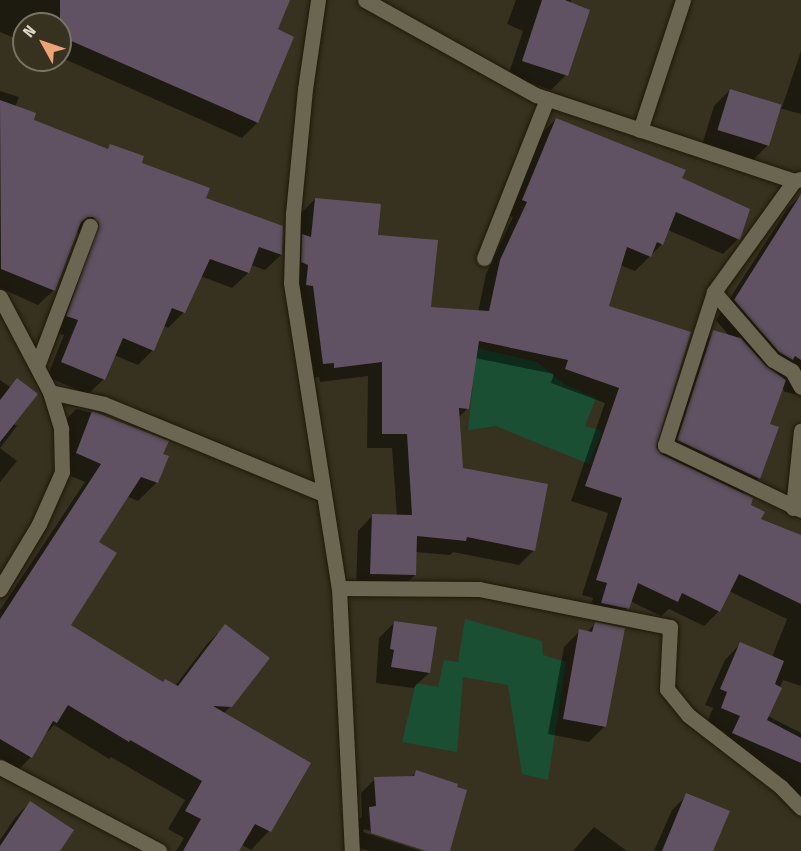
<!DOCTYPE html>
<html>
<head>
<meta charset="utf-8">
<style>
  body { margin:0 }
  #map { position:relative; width:801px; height:851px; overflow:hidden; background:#37321f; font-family:"Fira Sans Condensed",sans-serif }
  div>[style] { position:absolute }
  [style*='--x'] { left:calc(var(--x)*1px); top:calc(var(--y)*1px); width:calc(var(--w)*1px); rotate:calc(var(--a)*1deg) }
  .green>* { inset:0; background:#1a4f34 }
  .shadow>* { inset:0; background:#0007 }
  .building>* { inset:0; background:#605262; transform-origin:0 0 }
  .roads { filter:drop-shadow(0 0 2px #1e1908) drop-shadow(0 0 2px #1e1908) }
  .minor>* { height:15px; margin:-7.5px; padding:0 7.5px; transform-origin:7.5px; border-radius:7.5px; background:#6b6652 }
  span { translate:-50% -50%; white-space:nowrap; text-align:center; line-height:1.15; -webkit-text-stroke:5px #37321f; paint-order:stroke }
  .north { position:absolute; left:12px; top:12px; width:60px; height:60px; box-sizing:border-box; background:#37321f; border:2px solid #787464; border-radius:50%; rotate:310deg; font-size:16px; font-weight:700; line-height:24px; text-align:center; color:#d9d6cb }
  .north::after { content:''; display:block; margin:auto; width:21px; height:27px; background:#f0a279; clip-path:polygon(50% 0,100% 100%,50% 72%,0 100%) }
</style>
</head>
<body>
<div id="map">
  <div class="green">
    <i style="clip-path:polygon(477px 348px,537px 362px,564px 384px,596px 398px,585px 426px,602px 431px,589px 464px,496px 426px,468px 430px)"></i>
    <i style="clip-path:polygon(465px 619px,542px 641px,543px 655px,566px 662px,548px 780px,522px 774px,508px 685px,463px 677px,457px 752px,402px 742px,416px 683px,438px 687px,444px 660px,458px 662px)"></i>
  </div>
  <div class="shadow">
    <i style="clip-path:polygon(0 0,289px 0,276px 30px,292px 37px,257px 123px,242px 138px,60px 57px,60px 24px,24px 24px,24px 42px,0 32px)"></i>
    <i style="clip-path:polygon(516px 0,571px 0,566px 75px,551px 90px,508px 76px,523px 31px,507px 24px)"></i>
    <i style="clip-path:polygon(801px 51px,801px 114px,779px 108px,768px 145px,752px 161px,702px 145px,714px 106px,730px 90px,782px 107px)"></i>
    <i style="clip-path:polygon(0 91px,19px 97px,15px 107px,32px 121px,106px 150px,111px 146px,204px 198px,281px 227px,281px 255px,265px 270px,251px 265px,248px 273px,232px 288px,200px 276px,184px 312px,168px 328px,163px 325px,153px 350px,138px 365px,114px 355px,104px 379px,88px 394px,47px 377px,64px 335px,52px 331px,82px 234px,76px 232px,54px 290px,38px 305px,0 288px)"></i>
    <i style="clip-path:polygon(556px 119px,680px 179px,738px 239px,723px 254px,668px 230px,662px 244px,635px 271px,620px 265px,607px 307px,654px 447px,662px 456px,698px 347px,714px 332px,730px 337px,716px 320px,788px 208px,801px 195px,801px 395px,785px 392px,781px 386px,768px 425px,777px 428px,758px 479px,742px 495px,759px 520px,801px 537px,801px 686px,783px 680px,768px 716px,801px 733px,801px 804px,768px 771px,718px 749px,725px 732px,706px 724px,713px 708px,705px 705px,725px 660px,740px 644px,772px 657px,787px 619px,729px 591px,719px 611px,704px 626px,669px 609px,661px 616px,630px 601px,628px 608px,613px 623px,587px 618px,593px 598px,582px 595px,608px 513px,571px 501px,605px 403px,551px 383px,554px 374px,475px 358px,468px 408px,458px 418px,461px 469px,534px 550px,519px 565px,453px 552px,450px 555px,415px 552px,415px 575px,400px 590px,356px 588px,358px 531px,372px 516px,397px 516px,392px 448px,367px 448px,368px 376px,320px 382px,319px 377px,308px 378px,292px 300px,300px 214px,315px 199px,376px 236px,429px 309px,478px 312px,486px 274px,513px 217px,508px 215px,541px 134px)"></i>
    <i style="clip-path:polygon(0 380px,10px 387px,17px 380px,13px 424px,17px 426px,0 448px,17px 461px,0 482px)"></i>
    <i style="clip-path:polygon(76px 409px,96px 414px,167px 457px,156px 483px,138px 501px,126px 496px,97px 542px,69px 625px,163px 683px,175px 686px,207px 644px,225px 626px,231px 706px,223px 714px,309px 763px,269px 831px,251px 850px,241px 844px,238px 851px,176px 851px,184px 838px,168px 829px,185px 800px,111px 757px,109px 759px,54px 725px,44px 735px,31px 757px,13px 775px,0 767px,0 610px,85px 482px,59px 471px,69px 446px,59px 427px)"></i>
    <i style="clip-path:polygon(394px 623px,429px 673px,413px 688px,376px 683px,379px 638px)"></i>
    <i style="clip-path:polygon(595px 624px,605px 726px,589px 742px,548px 734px,564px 647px,580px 631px,587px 632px)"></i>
    <i style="clip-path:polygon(416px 772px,448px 851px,431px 851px,364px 829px,363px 832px,421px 851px,370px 851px,357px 847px,356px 822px,362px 816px,361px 793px,375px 779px,411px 777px)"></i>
    <i style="clip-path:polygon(687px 795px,712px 851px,654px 851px,672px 810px)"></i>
    <i style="clip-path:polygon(30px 802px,58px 851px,0 851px,0 840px,15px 818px)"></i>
    <i style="clip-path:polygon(594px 827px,627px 851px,573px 851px)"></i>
  </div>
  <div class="building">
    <i style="clip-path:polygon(60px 0,290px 0,278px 29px,294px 37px,258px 123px,60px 36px)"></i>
    <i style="clip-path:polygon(542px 0,565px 0,590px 10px,568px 76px,522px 61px)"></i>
    <i style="left:730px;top:89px;width:54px;height:43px;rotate:17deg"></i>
    <i style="clip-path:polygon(0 100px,36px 113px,34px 120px,108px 149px,110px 144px,144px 156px,142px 163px,210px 188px,206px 198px,283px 226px,282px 255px,259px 247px,249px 273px,210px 259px,185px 313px,172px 308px,154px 351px,123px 338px,105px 380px,61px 362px,78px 320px,66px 316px,99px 224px,93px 217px,88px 217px,81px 222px,55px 291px,1px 269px)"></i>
    <i style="clip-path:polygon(556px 118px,686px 170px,682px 178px,750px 209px,740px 240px,676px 212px,663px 245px,657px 242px,651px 257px,627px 247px,609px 306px,691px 332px,656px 447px,661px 454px,753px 498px,751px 505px,765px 512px,761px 519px,801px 535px,801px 604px,739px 574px,720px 612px,682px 593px,678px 602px,638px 583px,629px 609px,601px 603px,607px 583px,596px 580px,622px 498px,585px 486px,619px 388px,565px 369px,568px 360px,479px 341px,469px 409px,459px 408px,463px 468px,548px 484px,535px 551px,467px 537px,466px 541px,417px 536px,416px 575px,370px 574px,372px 514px,412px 515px,407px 434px,382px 434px,382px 362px,334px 368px,334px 363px,323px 364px,313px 286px,306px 285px,308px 265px,301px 262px,302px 234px,311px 237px,315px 198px,381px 204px,378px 235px,438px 240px,431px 307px,489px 311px,500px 260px,527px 202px,522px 200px)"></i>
    <i style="clip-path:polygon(801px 194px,801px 360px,795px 356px,793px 360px,779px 352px,734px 300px)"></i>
    <i style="clip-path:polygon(713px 330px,740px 338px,739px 336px,766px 366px,786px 380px,770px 424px,779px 427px,760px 479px,677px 440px)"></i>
    <i style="clip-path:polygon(17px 378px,38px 394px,0 442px,0 400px)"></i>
    <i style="clip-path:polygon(92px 411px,169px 441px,163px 454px,169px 456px,158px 483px,141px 477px,99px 542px,117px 553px,71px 625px,163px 682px,165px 679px,178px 686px,225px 624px,270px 658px,232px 707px,213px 706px,311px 763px,271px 832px,255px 824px,239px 851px,183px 851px,201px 819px,185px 811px,202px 781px,130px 740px,129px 742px,68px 705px,57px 723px,53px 721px,32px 758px,0 739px,0 619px,101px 464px,76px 453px)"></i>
    <i style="clip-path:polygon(394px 621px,437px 627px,430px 673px,391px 667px,394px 650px,390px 649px)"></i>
    <i style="clip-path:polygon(595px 622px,625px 628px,606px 727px,563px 719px,579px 629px,592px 632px)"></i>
    <i style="clip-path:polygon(740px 642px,784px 661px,775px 684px,782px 688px,767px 720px,801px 738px,801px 763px,732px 733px,740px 716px,721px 708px,727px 692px,720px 689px)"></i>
    <i style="clip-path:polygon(416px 770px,458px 784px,457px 787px,467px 790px,450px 851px,426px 851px,371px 833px,369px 807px,376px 806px,374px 777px,414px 776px)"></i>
    <i style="clip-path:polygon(686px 793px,730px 811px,713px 851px,662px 851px)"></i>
    <i style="clip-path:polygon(30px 801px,74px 830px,60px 851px,0 851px,0 846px)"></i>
  </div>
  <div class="roads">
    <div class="minor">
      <i style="--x:318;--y:0;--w:90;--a:98.3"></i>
      <i style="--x:305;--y:89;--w:125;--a:95.5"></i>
      <i style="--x:293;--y:213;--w:70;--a:91.6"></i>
      <i style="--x:291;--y:283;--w:309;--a:81.1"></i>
      <i style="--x:339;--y:588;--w:263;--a:87.2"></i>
      <i style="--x:365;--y:0;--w:196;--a:29.1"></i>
      <i style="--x:536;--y:95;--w:272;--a:18.4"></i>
      <i style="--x:794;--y:181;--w:7;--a:-16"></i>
      <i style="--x:640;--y:130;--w:137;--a:-71.7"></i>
      <i style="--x:794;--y:181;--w:137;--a:125.8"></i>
      <i style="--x:714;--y:292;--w:161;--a:107.8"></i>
      <i style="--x:665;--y:445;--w:151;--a:25.5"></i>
      <i style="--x:484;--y:258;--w:171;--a:-68.4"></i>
      <i style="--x:714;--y:292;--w:90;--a:49.1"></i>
      <i style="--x:773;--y:360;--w:22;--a:30"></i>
      <i style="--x:792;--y:371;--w:18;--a:61"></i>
      <i style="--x:0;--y:297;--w:107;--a:62.2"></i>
      <i style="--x:50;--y:392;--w:39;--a:73"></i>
      <i style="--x:61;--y:429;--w:43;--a:88.7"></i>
      <i style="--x:62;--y:472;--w:57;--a:113.9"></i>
      <i style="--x:39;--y:524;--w:76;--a:121"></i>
      <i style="--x:37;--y:366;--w:150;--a:-69.3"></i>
      <i style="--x:50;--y:392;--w:55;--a:12.5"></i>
      <i style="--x:104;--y:404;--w:237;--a:22.3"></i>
      <i style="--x:793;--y:508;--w:78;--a:-84.1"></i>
      <i style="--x:339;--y:588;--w:140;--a:0.4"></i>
      <i style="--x:479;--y:589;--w:195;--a:11.3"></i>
      <i style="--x:670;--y:627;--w:62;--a:92.8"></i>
      <i style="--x:667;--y:689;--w:33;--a:51"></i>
      <i style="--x:688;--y:715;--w:118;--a:37.7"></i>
      <i style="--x:781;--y:787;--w:29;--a:46"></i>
      <i style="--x:0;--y:767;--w:180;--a:27.8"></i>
    </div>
  </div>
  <div class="north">N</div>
</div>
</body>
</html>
